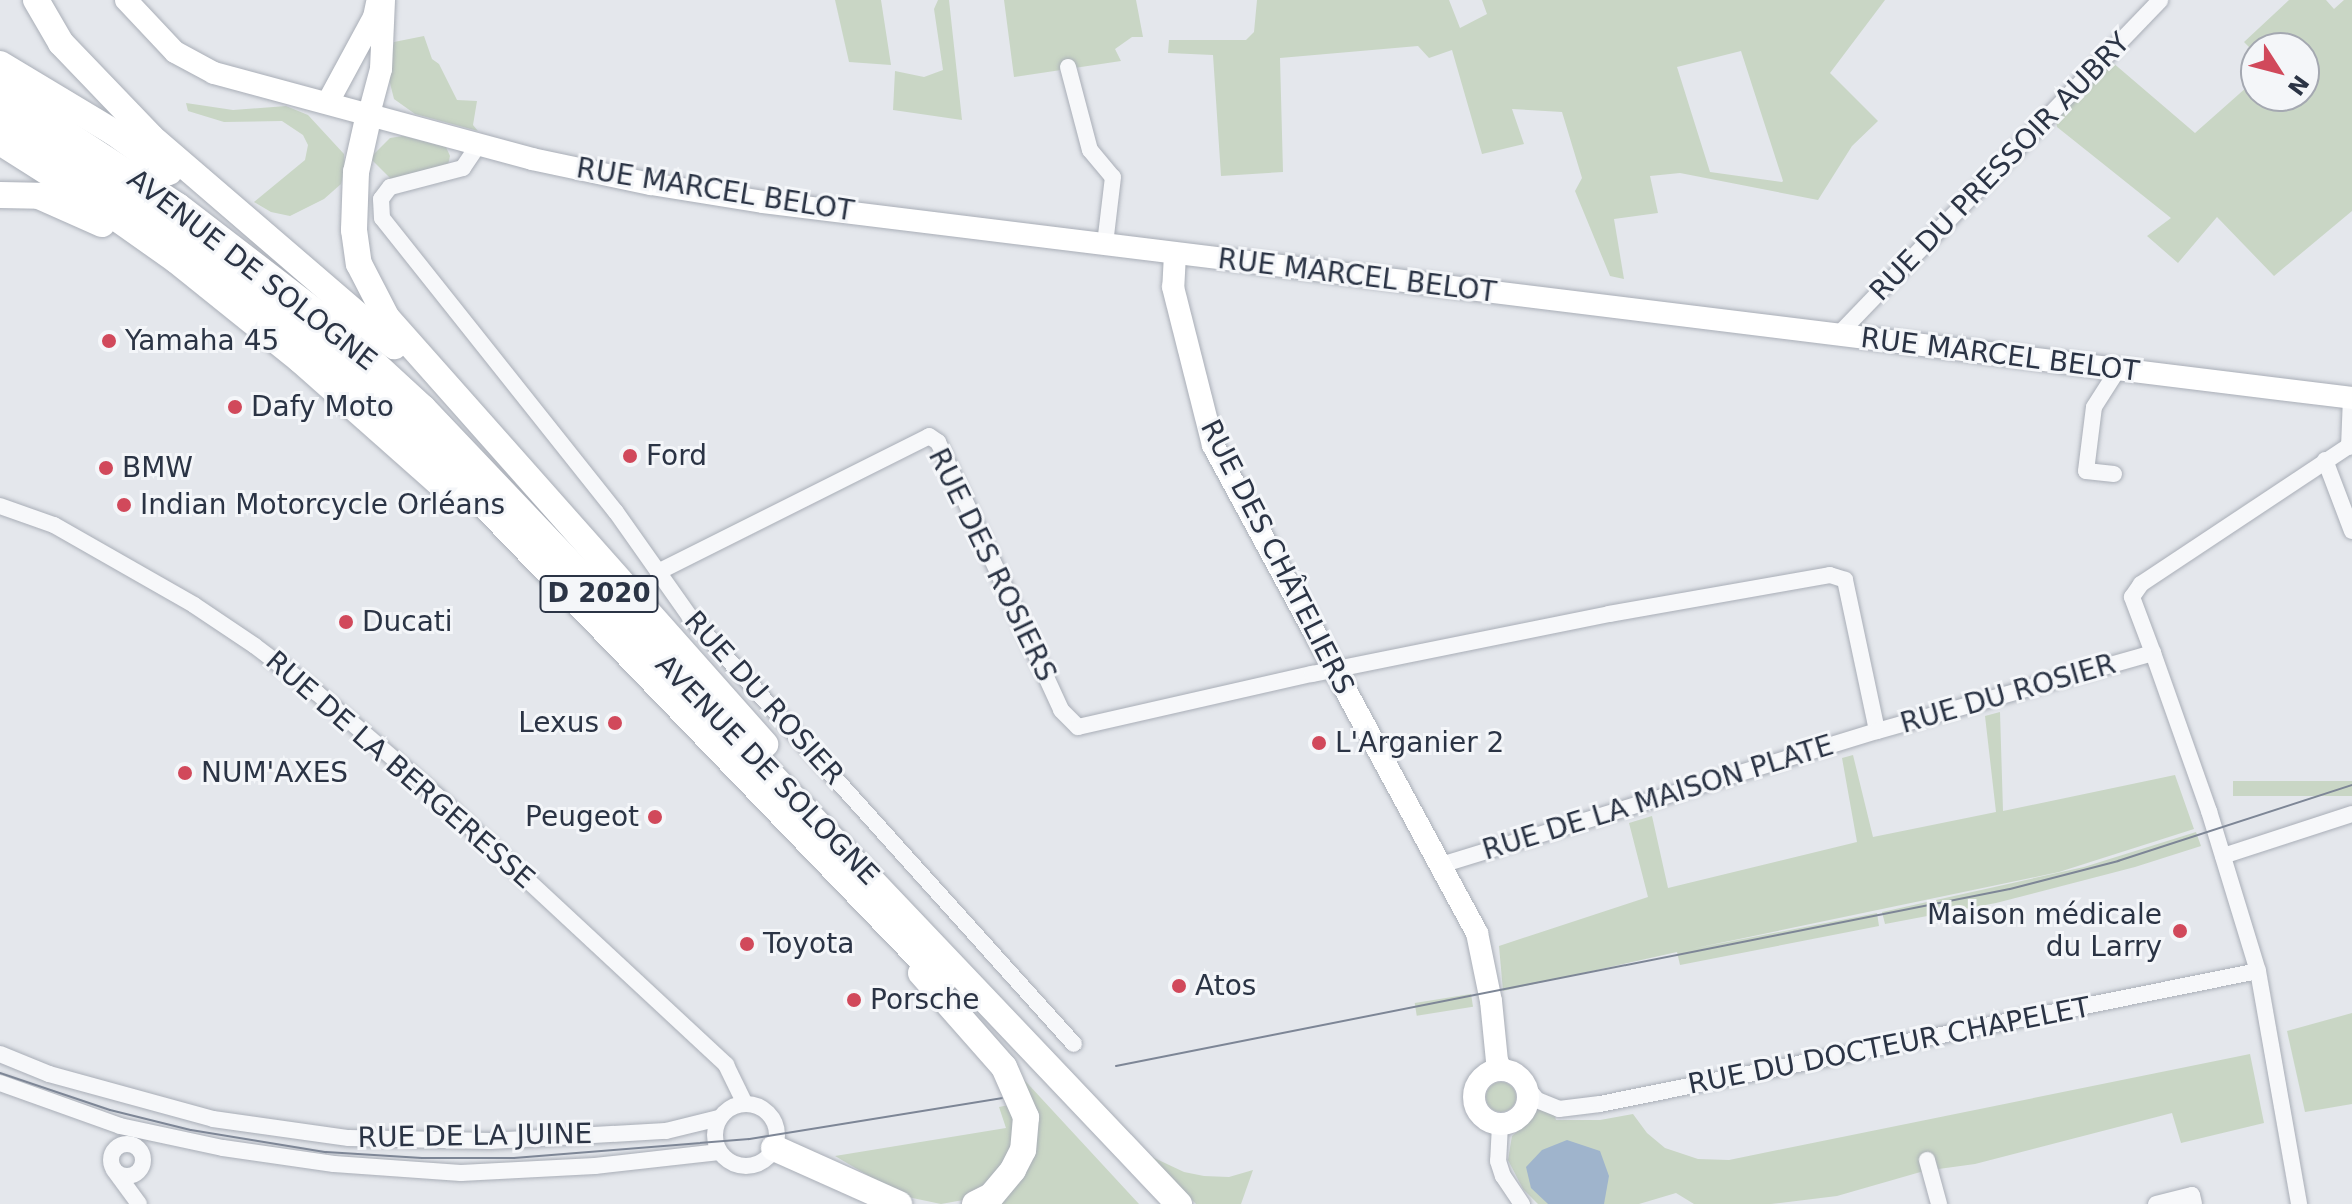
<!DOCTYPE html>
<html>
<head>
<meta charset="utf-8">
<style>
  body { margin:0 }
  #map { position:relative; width:2352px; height:1204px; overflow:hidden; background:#e4e7ec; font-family:"DejaVu Sans",sans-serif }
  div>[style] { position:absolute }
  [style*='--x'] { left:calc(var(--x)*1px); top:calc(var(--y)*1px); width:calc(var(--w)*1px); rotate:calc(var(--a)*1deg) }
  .green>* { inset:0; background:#c9d6c5; transform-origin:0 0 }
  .round { border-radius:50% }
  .water>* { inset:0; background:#9fb4cc }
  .roads { filter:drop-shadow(0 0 2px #a9aeb7) drop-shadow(0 0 2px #a9aeb7) }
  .street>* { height:16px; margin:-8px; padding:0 8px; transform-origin:8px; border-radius:8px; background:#f7f8fa }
  .street>.ring { margin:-8px; padding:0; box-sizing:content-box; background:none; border:16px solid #f7f8fa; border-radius:50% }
  .secondary>* { height:22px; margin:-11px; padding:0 11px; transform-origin:11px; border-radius:11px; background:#fff }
  .secondary>.ring { margin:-11px; padding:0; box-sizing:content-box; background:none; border:22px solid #fff; border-radius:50% }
  .primary>* { height:26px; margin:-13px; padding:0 13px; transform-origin:13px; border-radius:13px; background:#fff }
  .tram>* { height:2px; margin:-1px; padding:0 1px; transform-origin:1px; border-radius:1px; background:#7d8696 }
  .dots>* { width:22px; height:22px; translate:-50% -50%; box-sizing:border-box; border:4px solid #f4f6f9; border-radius:50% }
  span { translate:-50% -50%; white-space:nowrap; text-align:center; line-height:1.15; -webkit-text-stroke:6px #f4f6f9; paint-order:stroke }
  .shield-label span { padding:2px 6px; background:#f4f6f9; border:2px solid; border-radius:6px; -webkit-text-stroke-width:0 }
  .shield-label { font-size:26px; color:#2b3445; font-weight:700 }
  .street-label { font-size:28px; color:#2b3445 }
  .poi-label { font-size:28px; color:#2b3445 }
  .left { translate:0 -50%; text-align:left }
  .right { translate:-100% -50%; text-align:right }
  .north { position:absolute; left:2240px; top:32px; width:80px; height:80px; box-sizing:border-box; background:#f4f6f9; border:2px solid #a4a8b1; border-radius:50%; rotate:126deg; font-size:22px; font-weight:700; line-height:32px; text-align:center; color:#2b3445 }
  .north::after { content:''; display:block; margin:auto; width:28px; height:36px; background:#d1495b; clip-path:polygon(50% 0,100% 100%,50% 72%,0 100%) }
</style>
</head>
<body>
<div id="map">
  <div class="green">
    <i style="clip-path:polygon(835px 0,881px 0,891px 65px,849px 62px)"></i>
    <i style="clip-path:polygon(938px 0,949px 0,962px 120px,893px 110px,895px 71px,924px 77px,943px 70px,934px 9px)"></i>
    <i style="clip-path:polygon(1004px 0,1136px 0,1143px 37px,1132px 37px,1115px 49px,1121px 61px,1014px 77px)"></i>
    <i style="clip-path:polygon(evenodd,1257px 0,1449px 0,1460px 28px,1487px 14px,1482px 0,1885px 0,1830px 73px,1878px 121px,1852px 146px,1818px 200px,1680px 173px,1650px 176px,1658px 213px,1614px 219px,1624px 279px,1610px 276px,1575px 191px,1582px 178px,1562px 112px,1512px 109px,1524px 144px,1482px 154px,1452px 50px,1429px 58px,1418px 46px,1280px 58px,1283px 172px,1221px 176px,1213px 55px,1168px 53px,1169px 40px,1246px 40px,1254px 32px,1257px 0,1741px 51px,1783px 181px,1782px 182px,1710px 172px,1677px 67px,1741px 51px)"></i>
    <i style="clip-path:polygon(2289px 0,2326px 0,2334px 9px,2344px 0,2352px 0,2352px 211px,2274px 276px,2217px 217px,2178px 263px,2147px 236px,2171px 218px,2057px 127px,2056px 120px,2112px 62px,2195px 133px,2256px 79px,2256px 96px,2304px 96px,2304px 48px,2256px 48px,2256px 54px,2244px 42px)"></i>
    <i style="clip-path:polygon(424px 36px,432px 59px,439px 64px,457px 100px,477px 101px,473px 125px,478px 131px,415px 114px,394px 99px,387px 71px,394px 42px)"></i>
    <i style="clip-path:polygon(186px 103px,233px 110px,286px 106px,308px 115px,344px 154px,345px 169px,341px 184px,324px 199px,290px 216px,271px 212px,254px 202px,305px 160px,308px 145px,303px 135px,282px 121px,224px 122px,188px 111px)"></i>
    <i style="clip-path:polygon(403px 136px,446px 147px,450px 156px,448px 165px,392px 180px,370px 158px,390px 138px)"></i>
    <i style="clip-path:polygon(2000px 712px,2003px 811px,2175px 775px,2194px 829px,2059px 872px,1691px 949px,1877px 913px,1879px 926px,1680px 965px,1677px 952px,1503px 991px,1499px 946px,1648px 897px,1629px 823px,1652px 816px,1668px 888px,1857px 842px,1842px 758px,1853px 755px,1873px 837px,1996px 812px,1985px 716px)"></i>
    <i style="left:2352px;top:781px;width:15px;height:119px;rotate:90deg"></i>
    <i style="clip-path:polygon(2196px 832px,2201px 846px,2135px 867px,1996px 903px,1885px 924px,1882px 912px,2084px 867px)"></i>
    <i style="left:1471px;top:994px;width:13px;height:57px;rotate:81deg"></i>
    <i style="clip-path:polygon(2352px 1013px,2352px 1104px,2305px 1112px,2287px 1031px)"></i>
    <i style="clip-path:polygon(2250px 1054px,2264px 1123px,2181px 1143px,2172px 1113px,1975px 1164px,1924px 1171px,1837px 1196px,1771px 1204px,1694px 1204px,1676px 1193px,1639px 1204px,1538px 1204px,1523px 1189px,1508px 1160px,1512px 1136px,1529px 1121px,1535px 1107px,1554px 1113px,1556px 1120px,1600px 1120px,1633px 1114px,1647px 1133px,1665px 1148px,1698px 1159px,1729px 1160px)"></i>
    <i style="clip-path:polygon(1016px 1071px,1139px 1204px,992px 1204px,1014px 1187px)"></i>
    <i class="round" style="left:1486px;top:1082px;width:30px;height:30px"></i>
    <i style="clip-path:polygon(1009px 1105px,1017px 1132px,1011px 1158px,969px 1199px,941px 1204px,903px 1196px,835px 1156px,1006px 1128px,999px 1107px)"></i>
    <i style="clip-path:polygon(1150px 1156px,1184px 1172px,1204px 1176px,1229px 1177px,1253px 1170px,1241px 1204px,1196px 1204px)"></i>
  </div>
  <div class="water">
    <i style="clip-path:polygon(1567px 1140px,1600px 1151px,1609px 1176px,1604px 1204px,1548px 1204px,1531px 1188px,1526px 1167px,1542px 1150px)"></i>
  </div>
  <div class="roads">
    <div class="street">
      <i style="--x:1068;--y:67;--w:86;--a:75.2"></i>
      <i style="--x:1090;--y:150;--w:35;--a:50"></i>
      <i style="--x:1113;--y:177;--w:67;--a:96.8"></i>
      <i style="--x:479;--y:144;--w:29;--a:124"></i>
      <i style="--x:463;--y:168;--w:75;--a:165.4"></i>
      <i style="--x:390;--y:187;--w:15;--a:127"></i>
      <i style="--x:381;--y:199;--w:19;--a:87"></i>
      <i style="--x:382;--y:218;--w:376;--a:51.5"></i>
      <i style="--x:616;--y:512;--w:128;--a:54.8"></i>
      <i style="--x:690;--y:617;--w:574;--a:48.04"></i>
      <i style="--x:1839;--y:334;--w:463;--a:-46.1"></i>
      <i style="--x:2349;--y:447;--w:49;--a:-87.7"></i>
      <i style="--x:2325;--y:460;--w:76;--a:69.2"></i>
      <i style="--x:2114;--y:474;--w:28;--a:-174"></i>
      <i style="--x:2086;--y:471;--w:64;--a:-82.9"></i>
      <i style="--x:2094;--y:407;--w:43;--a:-57.4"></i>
      <i style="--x:0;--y:506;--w:57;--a:19.4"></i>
      <i style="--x:54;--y:525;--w:161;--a:29.7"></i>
      <i style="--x:194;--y:605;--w:73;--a:33.9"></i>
      <i style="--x:255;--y:646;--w:78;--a:37.2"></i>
      <i style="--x:317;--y:693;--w:158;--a:40.6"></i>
      <i style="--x:437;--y:796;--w:395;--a:42.9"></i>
      <i style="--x:726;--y:1065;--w:43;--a:64"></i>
      <i style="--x:658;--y:572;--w:303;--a:-26.6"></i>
      <i style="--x:929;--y:436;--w:11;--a:34"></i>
      <i style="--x:938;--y:442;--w:295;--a:65.3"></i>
      <i style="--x:1061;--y:710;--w:24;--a:45"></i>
      <i style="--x:1078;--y:727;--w:240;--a:-12.8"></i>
      <i style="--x:1312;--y:674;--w:303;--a:-11.4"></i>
      <i style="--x:1609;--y:614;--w:224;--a:-10"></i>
      <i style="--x:1830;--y:575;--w:16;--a:18"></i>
      <i style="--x:1845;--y:580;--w:154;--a:78"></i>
      <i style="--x:2153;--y:653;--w:168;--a:70.5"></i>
      <i style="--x:2209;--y:811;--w:167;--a:73"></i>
      <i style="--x:2258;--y:971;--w:237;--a:80"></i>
      <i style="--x:2223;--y:856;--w:136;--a:-18"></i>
      <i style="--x:1441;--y:865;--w:456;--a:-17.1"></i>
      <i style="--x:1877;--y:731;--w:287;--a:-15.8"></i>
      <i style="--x:2153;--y:653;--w:60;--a:-110.6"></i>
      <i style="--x:2132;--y:597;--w:16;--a:-55"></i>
      <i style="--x:2141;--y:584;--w:253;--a:-33.6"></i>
      <i style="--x:0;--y:1054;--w:53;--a:22.2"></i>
      <i style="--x:49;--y:1074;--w:170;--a:15.3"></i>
      <i style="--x:213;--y:1119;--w:137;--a:8"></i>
      <i style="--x:349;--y:1138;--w:141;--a:1.2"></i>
      <i style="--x:490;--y:1141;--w:176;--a:-3.3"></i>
      <i style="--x:666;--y:1131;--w:55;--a:-13.8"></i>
      <i style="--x:0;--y:1083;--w:127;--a:19.7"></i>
      <i style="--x:120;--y:1126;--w:105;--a:12.1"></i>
      <i style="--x:223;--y:1148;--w:112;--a:8.2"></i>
      <i style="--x:334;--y:1164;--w:127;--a:4.1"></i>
      <i style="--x:461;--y:1173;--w:134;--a:-3"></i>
      <i style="--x:595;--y:1166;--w:125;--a:-6.4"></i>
      <i style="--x:1527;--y:1088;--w:16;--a:50"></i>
      <i style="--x:1537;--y:1100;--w:24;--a:22"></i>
      <i style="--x:1559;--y:1109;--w:41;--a:-7"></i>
      <i style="--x:1600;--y:1104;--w:671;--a:-11.43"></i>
      <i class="ring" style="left:715px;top:1104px;width:46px;height:46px"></i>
      <i style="--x:1500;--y:1125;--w:36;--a:93"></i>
      <i style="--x:1498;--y:1161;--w:16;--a:72"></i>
      <i style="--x:1503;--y:1176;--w:34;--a:56"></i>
      <i class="ring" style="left:111px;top:1144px;width:16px;height:16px"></i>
      <i style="--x:1927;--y:1160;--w:46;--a:74.7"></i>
      <i style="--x:114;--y:1170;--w:42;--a:53.7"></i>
      <i style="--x:2156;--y:1204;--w:37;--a:-14"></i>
      <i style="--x:2192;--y:1195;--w:9;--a:77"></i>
    </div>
    <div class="secondary">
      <i style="--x:126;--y:0;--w:71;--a:46.7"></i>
      <i style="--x:175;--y:52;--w:44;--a:28.3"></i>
      <i style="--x:214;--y:73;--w:329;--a:15.1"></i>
      <i style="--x:532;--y:159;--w:122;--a:11.9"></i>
      <i style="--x:651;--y:184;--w:113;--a:9.1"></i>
      <i style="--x:763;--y:202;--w:1601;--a:7.03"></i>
      <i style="--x:328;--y:102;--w:97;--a:-61.6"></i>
      <i style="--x:374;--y:17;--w:14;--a:-78"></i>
      <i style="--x:369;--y:114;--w:47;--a:-75.1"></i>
      <i style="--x:381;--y:69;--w:69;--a:-87.5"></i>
      <i style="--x:1175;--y:254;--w:33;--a:93"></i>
      <i style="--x:1173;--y:287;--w:163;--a:75.8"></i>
      <i style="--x:1213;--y:445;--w:555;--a:61.59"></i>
      <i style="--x:1477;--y:933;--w:69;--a:78.4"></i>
      <i style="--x:1491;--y:1001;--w:60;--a:84.3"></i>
      <i style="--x:1497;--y:1061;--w:9;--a:63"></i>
      <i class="ring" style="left:1474px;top:1070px;width:32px;height:32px"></i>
    </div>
    <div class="primary">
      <i style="--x:36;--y:0;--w:50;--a:59.8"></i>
      <i style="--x:61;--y:43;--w:130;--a:46.2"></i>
      <i style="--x:151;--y:137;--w:321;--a:40.7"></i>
      <i style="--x:0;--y:64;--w:132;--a:31"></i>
      <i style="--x:113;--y:132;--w:69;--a:35.5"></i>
      <i style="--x:0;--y:90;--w:212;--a:33.1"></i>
      <i style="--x:178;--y:206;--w:198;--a:37.6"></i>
      <i style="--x:335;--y:327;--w:120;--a:42.6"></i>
      <i style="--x:423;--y:408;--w:1098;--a:46.48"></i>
      <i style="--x:369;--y:114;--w:59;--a:102.6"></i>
      <i style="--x:356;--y:172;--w:58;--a:92"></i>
      <i style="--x:354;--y:230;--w:34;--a:82"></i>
      <i style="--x:359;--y:264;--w:61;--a:62.6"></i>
      <i style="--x:387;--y:318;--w:570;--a:48.42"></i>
      <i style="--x:0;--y:116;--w:105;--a:31.7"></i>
      <i style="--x:89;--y:171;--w:136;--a:34.9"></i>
      <i style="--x:201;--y:249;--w:154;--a:38.9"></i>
      <i style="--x:321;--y:346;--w:122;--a:42.7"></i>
      <i style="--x:411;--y:429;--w:767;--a:46.11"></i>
      <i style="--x:0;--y:142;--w:101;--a:32.4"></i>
      <i style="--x:85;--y:196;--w:113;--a:35.2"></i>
      <i style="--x:177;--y:261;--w:158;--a:38.8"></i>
      <i style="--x:300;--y:360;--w:208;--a:41.5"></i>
      <i style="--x:0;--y:195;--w:39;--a:1"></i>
      <i style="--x:39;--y:196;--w:69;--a:24"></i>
      <i style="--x:921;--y:973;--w:125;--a:48.6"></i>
      <i style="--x:1004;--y:1067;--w:55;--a:66.3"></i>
      <i style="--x:1026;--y:1117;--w:33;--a:95"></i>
      <i style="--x:1023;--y:1150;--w:22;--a:117"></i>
      <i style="--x:1013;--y:1170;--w:34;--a:130"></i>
      <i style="--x:991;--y:1196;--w:18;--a:153"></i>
      <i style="--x:774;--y:1148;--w:137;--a:24.1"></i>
    </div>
  </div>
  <div class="tram">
    <i style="--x:1116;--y:1066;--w:911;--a:-11.2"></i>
    <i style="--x:2010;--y:889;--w:112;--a:-14.5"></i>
    <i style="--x:2118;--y:861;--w:246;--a:-18"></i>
    <i style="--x:0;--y:1073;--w:116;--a:18.6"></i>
    <i style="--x:110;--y:1110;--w:83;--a:13.9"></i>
    <i style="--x:191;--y:1130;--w:137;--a:9.3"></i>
    <i style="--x:326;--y:1152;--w:96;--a:3.6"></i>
    <i style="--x:422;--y:1158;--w:92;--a:0"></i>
    <i style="--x:514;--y:1158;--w:236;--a:-4.6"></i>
    <i style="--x:749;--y:1139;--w:256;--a:-9.2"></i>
  </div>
  <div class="dots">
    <i style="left:109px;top:341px;background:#d1495b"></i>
    <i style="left:235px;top:407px;background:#d1495b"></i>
    <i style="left:630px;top:456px;background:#d1495b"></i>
    <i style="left:106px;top:468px;background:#d1495b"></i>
    <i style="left:124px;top:505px;background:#d1495b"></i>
    <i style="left:346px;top:622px;background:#d1495b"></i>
    <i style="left:615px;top:723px;background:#d1495b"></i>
    <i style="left:1319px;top:743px;background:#d1495b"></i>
    <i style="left:185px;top:773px;background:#d1495b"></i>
    <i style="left:655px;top:817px;background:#d1495b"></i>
    <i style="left:2180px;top:931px;background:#d1495b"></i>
    <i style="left:747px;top:944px;background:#d1495b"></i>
    <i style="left:1179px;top:986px;background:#d1495b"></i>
    <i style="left:854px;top:1000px;background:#d1495b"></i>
  </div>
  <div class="shield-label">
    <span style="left:599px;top:594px">D 2020</span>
  </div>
  <div class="street-label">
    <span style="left:2000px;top:167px;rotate:-46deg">RUE DU PRESSOIR AUBRY</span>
    <span style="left:715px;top:190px;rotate:9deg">RUE MARCEL BELOT</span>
    <span style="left:252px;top:270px;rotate:38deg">AVENUE DE SOLOGNE</span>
    <span style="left:1357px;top:276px;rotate:7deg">RUE MARCEL BELOT</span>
    <span style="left:2000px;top:355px;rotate:7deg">RUE MARCEL BELOT</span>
    <span style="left:1277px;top:557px;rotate:63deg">RUE DES CHÂTELIERS</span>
    <span style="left:992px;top:565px;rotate:64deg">RUE DES ROSIERS</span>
    <span style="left:2008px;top:694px;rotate:-16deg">RUE DU ROSIER</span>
    <span style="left:764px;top:698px;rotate:48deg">RUE DU ROSIER</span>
    <span style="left:400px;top:770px;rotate:41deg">RUE DE LA BERGERESSE</span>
    <span style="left:767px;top:770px;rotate:46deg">AVENUE DE SOLOGNE</span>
    <span style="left:1658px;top:798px;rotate:-17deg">RUE DE LA MAISON PLATE</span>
    <span style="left:1889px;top:1046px;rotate:-11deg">RUE DU DOCTEUR CHAPELET</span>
    <span style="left:475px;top:1136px;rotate:-1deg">RUE DE LA JUINE</span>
  </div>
  <div class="poi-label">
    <span class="left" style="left:125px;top:341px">Yamaha 45</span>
    <span class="left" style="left:251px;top:407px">Dafy Moto</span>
    <span class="left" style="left:646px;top:456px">Ford</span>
    <span class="left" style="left:122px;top:468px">BMW</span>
    <span class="left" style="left:140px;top:505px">Indian Motorcycle Orléans</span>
    <span class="left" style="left:362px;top:622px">Ducati</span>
    <span class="right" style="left:599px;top:723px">Lexus</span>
    <span class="left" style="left:1335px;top:743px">L'Arganier 2</span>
    <span class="left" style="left:201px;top:773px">NUM'AXES</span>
    <span class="right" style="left:639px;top:817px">Peugeot</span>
    <span class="right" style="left:2162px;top:931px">Maison médicale<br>du Larry</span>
    <span class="left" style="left:763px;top:944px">Toyota</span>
    <span class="left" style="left:1195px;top:986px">Atos</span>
    <span class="left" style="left:870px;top:1000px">Porsche</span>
  </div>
  <div class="north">N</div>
</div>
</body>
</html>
